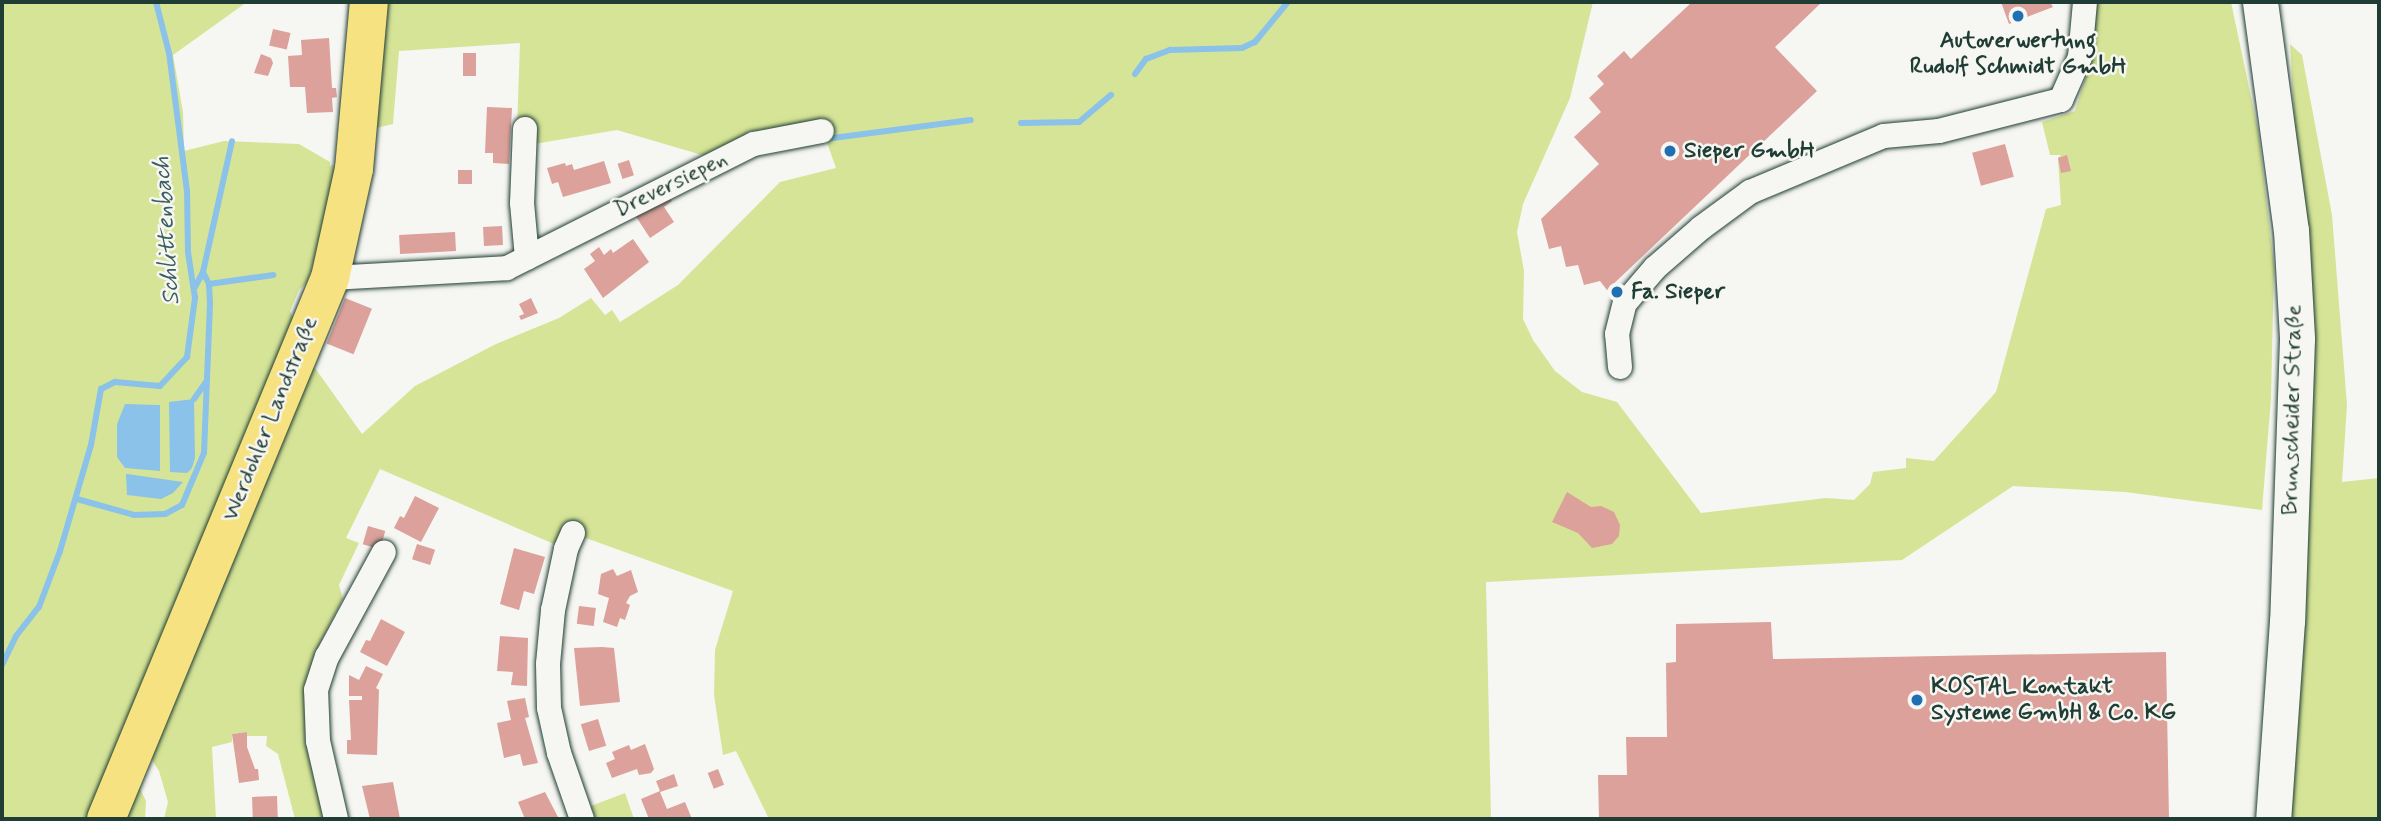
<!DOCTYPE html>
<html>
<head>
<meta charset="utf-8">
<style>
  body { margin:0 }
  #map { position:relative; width:2381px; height:821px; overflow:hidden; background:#f6f6f2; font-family:Mynerve,sans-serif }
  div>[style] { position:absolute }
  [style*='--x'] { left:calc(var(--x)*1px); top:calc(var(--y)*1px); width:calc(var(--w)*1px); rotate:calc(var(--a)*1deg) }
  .green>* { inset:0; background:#d6e497 }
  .water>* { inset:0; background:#8ac2e9 }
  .stream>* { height:6px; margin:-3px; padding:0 3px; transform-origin:3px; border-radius:3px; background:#8ac2e9 }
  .building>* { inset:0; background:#dba19a; transform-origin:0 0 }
  .roads { filter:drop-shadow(0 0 2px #1f3d34) drop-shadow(0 0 2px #1f3d34) }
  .street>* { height:24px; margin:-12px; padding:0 12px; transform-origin:12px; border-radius:12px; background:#f6f6f2 }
  .secondary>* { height:35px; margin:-17.5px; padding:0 17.5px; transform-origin:17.5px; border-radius:17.5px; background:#f6f6f2 }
  .primary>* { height:38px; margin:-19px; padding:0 19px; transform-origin:19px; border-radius:19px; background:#f7e281 }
  .dots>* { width:19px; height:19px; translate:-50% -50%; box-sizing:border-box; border:4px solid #f6f6f2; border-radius:50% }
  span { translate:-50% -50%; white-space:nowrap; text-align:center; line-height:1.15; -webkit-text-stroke:5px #f6f6f2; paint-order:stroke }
  .poi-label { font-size:23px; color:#1f3d34; font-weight:700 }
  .left { translate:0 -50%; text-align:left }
  .street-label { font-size:23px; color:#1f3d34 }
  .water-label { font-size:24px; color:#3a5e61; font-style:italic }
  .frame { position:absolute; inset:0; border:4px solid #1f3d34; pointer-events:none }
</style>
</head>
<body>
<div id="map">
  <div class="green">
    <i style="clip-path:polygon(2px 2px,247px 2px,173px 55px,183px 112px,184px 151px,224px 141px,299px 144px,330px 162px,330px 167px,332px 164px,335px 171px,318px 252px,307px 282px,299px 290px,290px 311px,295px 321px,91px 819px,2px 819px)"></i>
    <i style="clip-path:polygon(383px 2px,1593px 2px,1570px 98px,1523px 204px,1517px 232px,1524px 271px,1523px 319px,1533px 340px,1555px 371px,1582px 392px,1617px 402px,1701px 513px,1826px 498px,1854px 500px,1870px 484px,1873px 472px,1906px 468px,1906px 458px,1934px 461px,1996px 392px,2046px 209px,2061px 205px,2058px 158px,2061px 155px,2050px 155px,2042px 122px,2075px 111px,2091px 60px,2097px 2px,2231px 2px,2258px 130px,2274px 265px,2271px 398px,2262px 510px,2125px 492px,2013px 486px,1902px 560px,1486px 582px,1491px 819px,769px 819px,736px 751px,723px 755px,714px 695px,715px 650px,733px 591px,583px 537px,575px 553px,380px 469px,346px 538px,359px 543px,339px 585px,343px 599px,315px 653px,305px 689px,305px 741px,324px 819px,295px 819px,278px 754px,266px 746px,267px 736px,246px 736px,247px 732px,232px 734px,232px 742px,212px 747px,216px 819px,164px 819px,168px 802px,159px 771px,149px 755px,306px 364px,315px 368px,362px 434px,415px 386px,496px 344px,559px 318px,591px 298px,605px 315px,612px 310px,620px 322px,678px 285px,780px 182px,836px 168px,825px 137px,719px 160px,617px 130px,534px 144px,517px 129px,520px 43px,399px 51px,393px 124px,372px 129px)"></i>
    <i style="clip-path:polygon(2290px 44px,2302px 55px,2332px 215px,2347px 405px,2342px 482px,2379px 478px,2379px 819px,2291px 819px,2296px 714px,2295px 130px)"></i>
    <i style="clip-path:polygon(138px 785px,146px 801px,145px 819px,126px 819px)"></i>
    <i style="clip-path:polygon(625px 793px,634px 819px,596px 819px,591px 806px)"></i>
  </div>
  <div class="water">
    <i style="clip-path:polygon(194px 399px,195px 458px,192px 468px,187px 473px,170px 472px,169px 402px)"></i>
    <i style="clip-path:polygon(125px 404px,160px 405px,160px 471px,125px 468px,117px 457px,117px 424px)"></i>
    <i style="clip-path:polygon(126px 474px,127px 474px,183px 482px,173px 493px,161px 499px,127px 495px)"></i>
  </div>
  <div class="stream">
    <i style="--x:1135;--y:74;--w:19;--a:-54"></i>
    <i style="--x:1146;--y:59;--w:26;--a:-21"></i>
    <i style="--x:1170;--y:50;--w:72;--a:-1.6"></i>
    <i style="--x:1242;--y:48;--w:14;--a:-25"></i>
    <i style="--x:1255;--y:42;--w:52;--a:-50.5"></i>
    <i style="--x:1021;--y:123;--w:58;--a:-1"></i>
    <i style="--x:1079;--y:122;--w:42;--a:-40.2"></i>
    <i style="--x:825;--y:139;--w:147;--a:-7.4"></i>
    <i style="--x:209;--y:284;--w:65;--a:-8"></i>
    <i style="--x:195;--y:287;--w:17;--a:-62"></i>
    <i style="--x:203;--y:272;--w:134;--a:-77.5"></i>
    <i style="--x:194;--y:399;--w:19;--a:-55"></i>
    <i style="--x:77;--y:499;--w:59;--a:15.7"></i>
    <i style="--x:134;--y:515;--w:31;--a:-2"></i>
    <i style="--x:165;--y:514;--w:19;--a:-28"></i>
    <i style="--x:182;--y:505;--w:56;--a:-67.1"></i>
    <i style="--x:204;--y:453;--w:150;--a:-87.7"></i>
    <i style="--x:210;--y:303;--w:19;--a:-93"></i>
    <i style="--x:209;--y:284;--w:13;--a:-117"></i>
    <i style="--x:2;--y:665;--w:32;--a:-64"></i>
    <i style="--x:16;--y:636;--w:37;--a:-52"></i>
    <i style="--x:39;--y:607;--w:60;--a:-69.4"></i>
    <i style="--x:60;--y:551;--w:110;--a:-73.7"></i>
    <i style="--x:91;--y:445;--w:57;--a:-79.9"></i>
    <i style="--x:101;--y:389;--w:16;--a:-27"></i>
    <i style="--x:115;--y:382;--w:45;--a:5.1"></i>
    <i style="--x:160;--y:386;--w:40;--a:-47"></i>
    <i style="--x:187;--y:357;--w:60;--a:-82.3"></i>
    <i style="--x:195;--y:298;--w:47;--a:-98.7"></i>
    <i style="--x:188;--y:252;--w:61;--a:-90.9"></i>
    <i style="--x:187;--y:191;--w:139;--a:-97.4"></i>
    <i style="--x:169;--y:53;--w:53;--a:-104.3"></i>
  </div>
  <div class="building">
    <i style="clip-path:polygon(1692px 2px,1822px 2px,1775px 47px,1817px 91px,1607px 290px,1600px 281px,1584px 285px,1578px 265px,1566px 267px,1561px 246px,1549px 249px,1541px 219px,1599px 164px,1574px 137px,1601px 112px,1589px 98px,1604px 84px,1597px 76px,1624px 51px,1631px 59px)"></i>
    <i style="clip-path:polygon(2001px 2px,2050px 2px,2053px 7px,2009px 24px)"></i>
    <i style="left:273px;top:29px;width:18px;height:17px;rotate:13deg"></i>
    <i style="clip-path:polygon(329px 38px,332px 88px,336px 88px,337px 97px,332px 98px,333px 112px,307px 113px,305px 87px,290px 87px,288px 56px,302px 55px,301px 40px)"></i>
    <i style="left:463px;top:53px;width:13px;height:23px"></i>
    <i style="clip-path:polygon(261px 54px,271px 58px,273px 63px,268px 76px,254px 73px)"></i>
    <i style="clip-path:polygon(487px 107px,512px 108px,509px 164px,493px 163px,493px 153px,485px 153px)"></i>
    <i style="left:2005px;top:144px;width:34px;height:34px;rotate:75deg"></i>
    <i style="clip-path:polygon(2067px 155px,2071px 171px,2061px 173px,2058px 158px)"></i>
    <i style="left:629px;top:160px;width:16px;height:12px;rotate:72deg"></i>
    <i style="clip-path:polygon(604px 161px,611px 183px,563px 197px,558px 182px,552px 184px,547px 168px,565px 163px,566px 166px,572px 164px,574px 170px)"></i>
    <i style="left:458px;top:170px;width:14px;height:14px"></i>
    <i style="clip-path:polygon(666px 192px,672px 201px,664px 207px,674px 222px,650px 238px,631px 209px)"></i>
    <i style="left:502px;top:226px;width:19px;height:19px;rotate:87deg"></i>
    <i style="left:455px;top:232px;width:19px;height:56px;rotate:87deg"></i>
    <i style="clip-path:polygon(633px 239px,649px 262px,603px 298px,584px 269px,595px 261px,590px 254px,599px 247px,604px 255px,611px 249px,613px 253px)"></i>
    <i style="left:345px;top:298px;width:29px;height:49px;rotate:22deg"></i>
    <i style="clip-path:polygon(531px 298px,538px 313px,521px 320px,519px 316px,524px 314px,519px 304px)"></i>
    <i style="clip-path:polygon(1567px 492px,1591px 507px,1601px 506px,1614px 512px,1620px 525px,1619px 536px,1612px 544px,1592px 548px,1578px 533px,1552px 522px)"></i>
    <i style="clip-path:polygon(415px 496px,439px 508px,421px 542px,394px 528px,400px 516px,404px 518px)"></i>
    <i style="left:368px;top:526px;width:18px;height:19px;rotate:16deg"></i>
    <i style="left:417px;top:544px;width:19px;height:16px;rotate:18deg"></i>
    <i style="clip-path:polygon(514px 548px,545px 557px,534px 594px,524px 591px,519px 610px,500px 604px)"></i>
    <i style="clip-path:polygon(613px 569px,617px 576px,631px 570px,638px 592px,630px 596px,626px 603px,630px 605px,625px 620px,620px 618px,617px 627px,603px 622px,609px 598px,598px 594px,601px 574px)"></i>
    <i style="left:579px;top:606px;width:17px;height:18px;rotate:7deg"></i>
    <i style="clip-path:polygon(381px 619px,405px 632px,387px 666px,360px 652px,366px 640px,370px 641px)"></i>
    <i style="clip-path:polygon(1771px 622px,1773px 659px,2166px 652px,2169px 819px,1599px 819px,1598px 775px,1627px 775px,1626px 737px,1667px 737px,1666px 663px,1676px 662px,1676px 624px)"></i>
    <i style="clip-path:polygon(500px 636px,528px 638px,527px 686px,511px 685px,513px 672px,497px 671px)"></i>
    <i style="clip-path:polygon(602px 647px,614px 648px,620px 702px,580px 706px,574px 648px)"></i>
    <i style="clip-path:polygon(366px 666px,383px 674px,376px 688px,379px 690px,377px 755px,347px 754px,347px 740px,351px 740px,349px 700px,362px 700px,362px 696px,349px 696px,349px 675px,359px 680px)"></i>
    <i style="clip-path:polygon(525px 698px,529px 717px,525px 718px,538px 763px,523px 766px,520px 754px,504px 758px,497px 723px,511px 720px,507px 701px)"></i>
    <i style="left:598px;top:719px;width:28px;height:18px;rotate:73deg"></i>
    <i style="clip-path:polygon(247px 732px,247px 747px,255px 769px,258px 769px,259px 780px,239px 783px,232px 734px)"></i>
    <i style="clip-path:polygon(645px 744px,654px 769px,651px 773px,639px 775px,637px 769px,612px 778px,606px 763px,615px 759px,612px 752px,629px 745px,631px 750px)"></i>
    <i style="left:718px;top:769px;width:17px;height:11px;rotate:69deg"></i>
    <i style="clip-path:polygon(674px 774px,678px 786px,660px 792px,667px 809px,685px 802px,692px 819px,649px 819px,641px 799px,660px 791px,656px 781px)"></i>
    <i style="clip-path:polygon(393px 782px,400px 819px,370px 819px,362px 786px)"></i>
    <i style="clip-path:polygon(545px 792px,559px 819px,525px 819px,518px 802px)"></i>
    <i style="left:277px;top:796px;width:23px;height:25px;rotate:88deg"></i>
  </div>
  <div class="roads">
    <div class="street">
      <i style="--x:525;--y:129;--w:74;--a:92.3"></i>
      <i style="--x:522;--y:203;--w:55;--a:84.8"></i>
      <i style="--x:330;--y:278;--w:177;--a:-3.2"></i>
      <i style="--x:507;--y:268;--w:276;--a:-26.7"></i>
      <i style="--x:754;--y:144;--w:69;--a:-10.8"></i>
      <i style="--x:1620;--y:367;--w:33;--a:-95"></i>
      <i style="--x:1617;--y:334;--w:32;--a:-76"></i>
      <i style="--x:1625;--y:303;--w:46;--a:-49.4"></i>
      <i style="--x:1655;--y:268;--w:61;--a:-41"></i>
      <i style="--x:1701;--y:228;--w:61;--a:-36.3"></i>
      <i style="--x:1750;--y:192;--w:145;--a:-22.7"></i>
      <i style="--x:1884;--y:136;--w:55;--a:-5.2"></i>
      <i style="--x:1939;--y:131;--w:126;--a:-14.3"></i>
      <i style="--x:2061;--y:100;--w:47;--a:-66.2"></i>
      <i style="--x:2080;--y:57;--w:55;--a:-84.8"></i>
      <i style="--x:573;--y:533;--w:17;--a:114"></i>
      <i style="--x:566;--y:549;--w:62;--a:102"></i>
      <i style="--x:553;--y:610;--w:54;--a:95.3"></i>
      <i style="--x:548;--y:664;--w:44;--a:88.7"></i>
      <i style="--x:549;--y:708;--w:46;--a:77.5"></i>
      <i style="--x:559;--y:753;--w:70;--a:70.8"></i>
      <i style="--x:336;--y:819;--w:80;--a:-103"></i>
      <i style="--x:318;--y:741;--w:51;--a:-92.2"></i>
      <i style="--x:316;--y:690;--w:35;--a:-72"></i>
      <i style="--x:327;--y:657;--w:119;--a:-61.5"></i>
    </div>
    <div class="secondary">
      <i style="--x:2260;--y:2;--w:230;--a:82.3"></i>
      <i style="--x:2291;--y:230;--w:109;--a:86.8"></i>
      <i style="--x:2297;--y:339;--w:282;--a:92"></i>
      <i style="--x:2287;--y:621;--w:198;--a:94"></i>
    </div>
    <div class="primary">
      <i style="--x:106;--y:819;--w:586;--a:-67.51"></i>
      <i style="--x:330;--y:278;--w:112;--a:-77.6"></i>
      <i style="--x:354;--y:169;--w:168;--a:-84.9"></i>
    </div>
  </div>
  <div class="dots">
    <i style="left:2018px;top:16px;background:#1f6fb2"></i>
    <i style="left:1670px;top:151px;background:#1f6fb2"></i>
    <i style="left:1617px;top:292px;background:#1f6fb2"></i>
    <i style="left:1917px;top:700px;background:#1f6fb2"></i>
  </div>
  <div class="poi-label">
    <span style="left:2018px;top:54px">Autoverwertung<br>Rudolf Schmidt GmbH</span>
    <span class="left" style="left:1684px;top:151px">Sieper GmbH</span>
    <span class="left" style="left:1631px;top:292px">Fa. Sieper</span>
    <span class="left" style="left:1931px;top:700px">KOSTAL Kontakt<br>Systeme GmbH &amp; Co. KG</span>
  </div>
  <div class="street-label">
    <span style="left:671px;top:185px;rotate:-26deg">Dreversiepen</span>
    <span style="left:2293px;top:410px;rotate:-89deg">Brunscheider Straße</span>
    <span style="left:271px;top:419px;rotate:-68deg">Werdohler Landstraße</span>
  </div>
  <div class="water-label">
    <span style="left:167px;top:231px;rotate:-94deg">Schlittenbach</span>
  </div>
  <div class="frame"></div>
</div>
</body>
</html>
